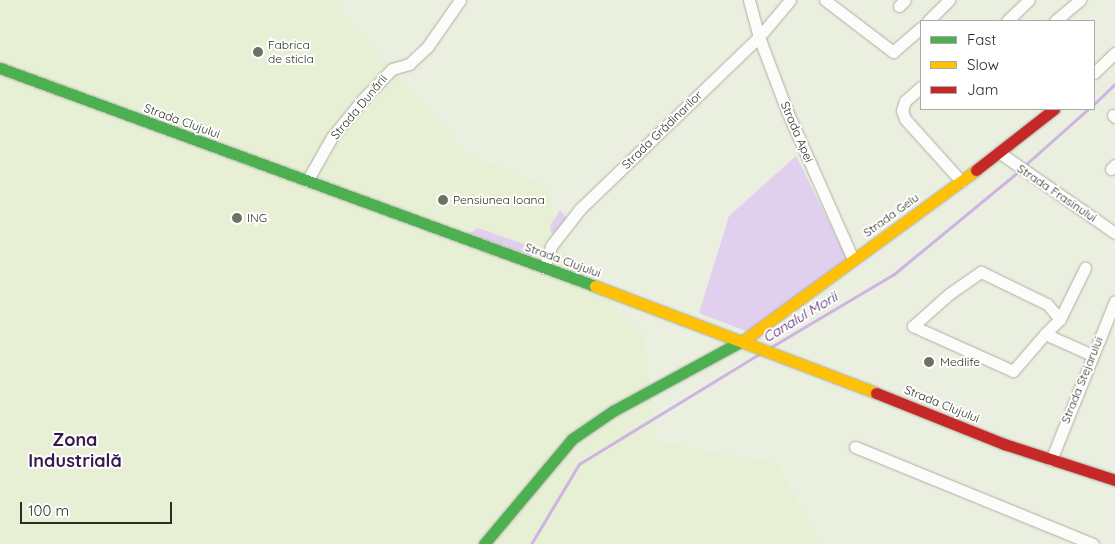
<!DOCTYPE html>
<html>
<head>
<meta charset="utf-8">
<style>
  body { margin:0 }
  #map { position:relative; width:1115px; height:544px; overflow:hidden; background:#eaefdf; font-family:Quicksand,sans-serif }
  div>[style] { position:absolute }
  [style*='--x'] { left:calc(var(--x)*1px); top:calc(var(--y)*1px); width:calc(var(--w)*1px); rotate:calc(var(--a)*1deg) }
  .built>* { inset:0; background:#e7efd4 }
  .green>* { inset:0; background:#e0d0ed }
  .stream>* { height:3px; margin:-1.5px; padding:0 1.5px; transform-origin:1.5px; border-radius:1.5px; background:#cdb4e5 }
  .roads { filter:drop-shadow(0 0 1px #acb0a3) drop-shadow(0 0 1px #acb0a3) }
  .street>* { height:11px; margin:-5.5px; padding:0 5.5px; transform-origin:5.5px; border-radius:5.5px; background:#fcfdfa }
  .fast>* { height:11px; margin:-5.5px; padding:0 5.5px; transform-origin:5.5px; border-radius:5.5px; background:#4caf50 }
  .slow>* { height:11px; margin:-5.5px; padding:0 5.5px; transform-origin:5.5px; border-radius:5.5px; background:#ffc107 }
  .jam>* { height:11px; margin:-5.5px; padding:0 5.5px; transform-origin:5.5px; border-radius:5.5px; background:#c62828 }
  .dots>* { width:14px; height:14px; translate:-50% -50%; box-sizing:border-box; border:2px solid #fff; border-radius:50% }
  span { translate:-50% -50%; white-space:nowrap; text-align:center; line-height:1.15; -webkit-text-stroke:4px #fff; paint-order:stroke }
  .poi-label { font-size:12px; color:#2b2e23 }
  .left { translate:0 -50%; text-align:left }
  .street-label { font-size:12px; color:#2b2e23 }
  .water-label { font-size:14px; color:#46116a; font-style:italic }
  .district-label { font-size:18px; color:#371850; font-weight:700 }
  .legend { position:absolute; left:920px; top:20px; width:175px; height:90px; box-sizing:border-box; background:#fff; border:1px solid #aaaba7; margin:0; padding:6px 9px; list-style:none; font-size:15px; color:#2b2e23 }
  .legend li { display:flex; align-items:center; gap:10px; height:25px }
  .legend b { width:25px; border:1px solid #aaaba7 }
  .scale { position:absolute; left:20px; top:502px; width:152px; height:22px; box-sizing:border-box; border:2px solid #2b2e23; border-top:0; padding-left:6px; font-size:15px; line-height:18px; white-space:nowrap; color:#2b2e23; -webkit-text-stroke:4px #fff; paint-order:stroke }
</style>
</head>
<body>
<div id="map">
  <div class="built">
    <i style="clip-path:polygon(0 0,332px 0,468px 155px,549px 187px,556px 233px,571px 262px,644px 337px,656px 441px,777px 464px,820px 542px,825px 544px,0 544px)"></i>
  </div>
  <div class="green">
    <i style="clip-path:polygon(796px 156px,847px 258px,748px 332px,699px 313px,729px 216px)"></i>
    <i style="clip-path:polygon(560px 210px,568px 220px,552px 234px,550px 226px)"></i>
    <i style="clip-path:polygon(478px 228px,529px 246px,534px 254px,532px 256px,469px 234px)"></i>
  </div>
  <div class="stream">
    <i style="--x:1094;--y:104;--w:29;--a:-44"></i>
    <i style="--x:1024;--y:166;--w:86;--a:-41.7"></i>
    <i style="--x:771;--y:347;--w:143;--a:-30.7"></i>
    <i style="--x:894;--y:274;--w:163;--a:-39.5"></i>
    <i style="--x:531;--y:544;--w:93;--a:-59"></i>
    <i style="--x:579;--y:464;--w:211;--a:-31.4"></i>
  </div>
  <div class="roads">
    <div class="street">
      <i style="--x:749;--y:0;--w:38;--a:75"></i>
      <i style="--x:759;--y:37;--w:79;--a:69.3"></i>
      <i style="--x:787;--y:111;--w:162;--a:66"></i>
      <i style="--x:825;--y:0;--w:86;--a:37.4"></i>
      <i style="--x:893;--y:52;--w:37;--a:-41"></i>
      <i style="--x:899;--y:6;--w:8;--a:-45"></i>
      <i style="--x:928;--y:21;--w:30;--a:-45"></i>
      <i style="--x:1007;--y:21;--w:30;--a:-44"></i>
      <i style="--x:1055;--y:21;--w:33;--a:-40"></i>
      <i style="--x:1094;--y:73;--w:29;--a:-44"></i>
      <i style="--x:921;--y:87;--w:21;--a:139"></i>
      <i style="--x:905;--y:101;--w:9;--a:108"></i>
      <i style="--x:902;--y:110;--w:9;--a:72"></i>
      <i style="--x:905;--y:119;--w:84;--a:47.9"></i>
      <i style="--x:1113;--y:115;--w:3;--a:45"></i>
      <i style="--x:1000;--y:153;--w:140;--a:34.8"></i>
      <i style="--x:1111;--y:169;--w:6;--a:-45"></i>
      <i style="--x:307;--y:181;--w:51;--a:-60.4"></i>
      <i style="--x:332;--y:137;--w:50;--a:-50.6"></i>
      <i style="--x:364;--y:98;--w:40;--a:-46"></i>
      <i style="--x:392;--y:69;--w:18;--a:-16"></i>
      <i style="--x:409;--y:64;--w:26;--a:-43"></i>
      <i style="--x:428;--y:46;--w:56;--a:-55.2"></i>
      <i style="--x:544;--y:268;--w:23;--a:-72"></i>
      <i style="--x:551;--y:246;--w:47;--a:-51.9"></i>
      <i style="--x:580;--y:209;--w:248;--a:-43.9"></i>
      <i style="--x:759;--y:37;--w:48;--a:-50"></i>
      <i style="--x:1060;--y:319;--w:57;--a:-63.9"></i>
      <i style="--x:1045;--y:334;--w:49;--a:130.9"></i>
      <i style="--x:1013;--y:371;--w:110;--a:-155.8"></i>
      <i style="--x:913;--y:326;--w:48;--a:-41.6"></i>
      <i style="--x:949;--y:294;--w:39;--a:-35"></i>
      <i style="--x:981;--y:272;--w:73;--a:25.9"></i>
      <i style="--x:1047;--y:304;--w:20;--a:49"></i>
      <i style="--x:1060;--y:319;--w:21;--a:135"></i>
      <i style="--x:1045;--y:334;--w:51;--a:24.1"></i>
      <i style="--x:855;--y:447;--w:257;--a:22.2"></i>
      <i style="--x:1051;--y:460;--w:171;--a:-68.1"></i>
    </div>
    <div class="fast">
      <i style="--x:0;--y:68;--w:634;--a:20.12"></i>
      <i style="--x:484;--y:544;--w:137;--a:-50"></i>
      <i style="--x:572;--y:439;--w:50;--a:-34.3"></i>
      <i style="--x:613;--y:411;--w:149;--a:-28.5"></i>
    </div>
    <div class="slow">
      <i style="--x:595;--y:286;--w:301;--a:20.8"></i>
      <i style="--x:744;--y:340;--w:288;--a:-36.2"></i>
    </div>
    <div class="jam">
      <i style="--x:976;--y:170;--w:99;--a:-38"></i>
      <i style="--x:876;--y:393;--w:138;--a:21.7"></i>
      <i style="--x:1004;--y:444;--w:117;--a:18"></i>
    </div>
  </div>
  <div class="dots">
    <i style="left:258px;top:52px;background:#6e7265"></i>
    <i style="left:443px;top:200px;background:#6e7265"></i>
    <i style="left:237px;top:218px;background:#6e7265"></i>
    <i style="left:929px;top:362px;background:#6e7265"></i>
  </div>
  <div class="poi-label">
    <span class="left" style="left:268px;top:52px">Fabrica<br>de sticla</span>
    <span class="left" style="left:453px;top:200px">Pensiunea Ioana</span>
    <span class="left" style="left:247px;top:218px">ING</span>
    <span class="left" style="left:940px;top:362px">Medlife</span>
  </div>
  <div class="street-label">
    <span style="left:359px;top:107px;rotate:-50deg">Strada Dunării</span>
    <span style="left:182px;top:121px;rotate:20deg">Strada Clujului</span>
    <span style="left:662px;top:130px;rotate:-44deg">Strada Grădinarilor</span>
    <span style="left:797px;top:132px;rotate:67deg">Strada Apei</span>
    <span style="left:1057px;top:193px;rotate:34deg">Strada Frasinului</span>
    <span style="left:891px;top:215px;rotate:-36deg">Strada Gelu</span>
    <span style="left:563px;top:260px;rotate:20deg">Strada Clujului</span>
    <span style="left:1082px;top:380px;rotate:-68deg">Strada Stejarului</span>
    <span style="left:942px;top:404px;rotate:22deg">Strada Clujului</span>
  </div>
  <div class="water-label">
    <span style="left:800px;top:317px;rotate:-31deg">Canalul Morii</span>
  </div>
  <div class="district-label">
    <span style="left:75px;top:451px">Zona<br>Industrială</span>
  </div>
  <ul class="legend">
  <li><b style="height:6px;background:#4caf50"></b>Fast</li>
  <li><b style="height:6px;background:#ffc107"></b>Slow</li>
  <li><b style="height:6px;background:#c62828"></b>Jam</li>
  </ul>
  <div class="scale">100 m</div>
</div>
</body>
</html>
